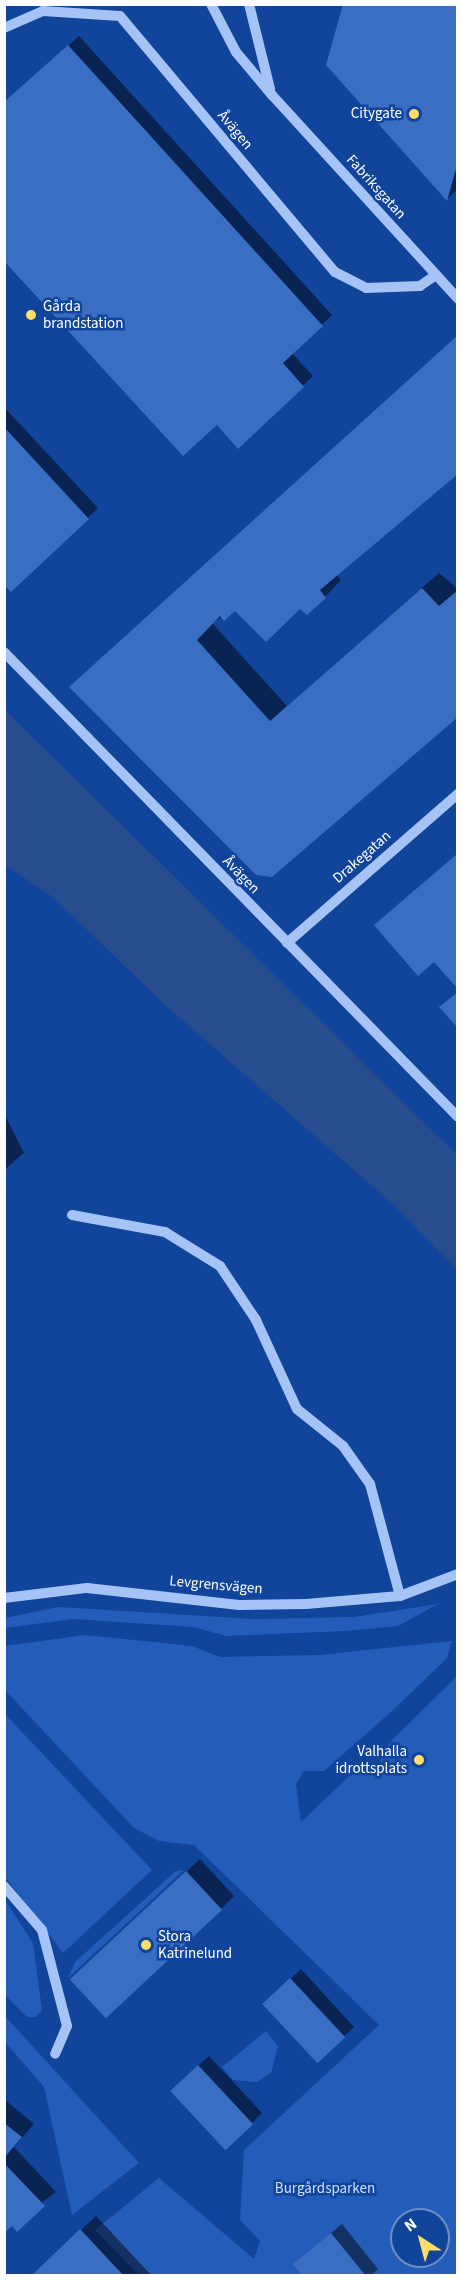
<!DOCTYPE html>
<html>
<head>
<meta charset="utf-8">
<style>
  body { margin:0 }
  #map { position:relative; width:462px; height:2280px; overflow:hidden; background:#11449b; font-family:"Source Sans 3",sans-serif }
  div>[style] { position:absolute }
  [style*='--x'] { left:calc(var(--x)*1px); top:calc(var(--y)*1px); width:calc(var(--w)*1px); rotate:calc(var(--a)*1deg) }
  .green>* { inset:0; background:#245db9 }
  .water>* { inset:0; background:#284d8f }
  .shadow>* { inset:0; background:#0007 }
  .building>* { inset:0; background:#3a6ec2; transform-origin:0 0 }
  .minor>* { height:10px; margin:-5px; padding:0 5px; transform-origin:5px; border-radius:5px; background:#a5c3f4 }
  .dots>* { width:16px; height:16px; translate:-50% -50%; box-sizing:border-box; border:3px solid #11449b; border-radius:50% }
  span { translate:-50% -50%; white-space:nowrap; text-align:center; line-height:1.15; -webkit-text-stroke:5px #11449b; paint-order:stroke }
  .poi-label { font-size:15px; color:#fff }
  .right { translate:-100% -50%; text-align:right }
  .left { translate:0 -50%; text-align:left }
  .street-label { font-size:15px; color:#fff }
  .park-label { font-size:15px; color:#cde0fe }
  .frame { position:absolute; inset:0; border:6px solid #fff; pointer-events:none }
  .north { position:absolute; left:390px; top:2208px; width:60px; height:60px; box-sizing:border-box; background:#11449b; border:2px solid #708fc3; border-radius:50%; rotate:324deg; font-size:16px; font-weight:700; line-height:24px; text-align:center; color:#fff }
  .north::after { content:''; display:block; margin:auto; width:21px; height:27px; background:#ffdd68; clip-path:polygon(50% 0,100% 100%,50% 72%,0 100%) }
</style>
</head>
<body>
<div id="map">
  <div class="green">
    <i style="clip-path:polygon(438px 1604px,398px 1626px,345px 1631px,226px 1636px,194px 1627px,73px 1619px,5px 1628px,5px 1618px,58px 1607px,254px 1619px,354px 1617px)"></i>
    <i style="clip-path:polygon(evenodd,85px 1635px,192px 1646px,220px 1657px,319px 1655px,452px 1641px,447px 1658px,391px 1712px,324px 1771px,304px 1771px,296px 1784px,301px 1822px,365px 1761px,377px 1773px,385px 1747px,457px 1676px,457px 2275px,139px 2275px,95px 2230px,159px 2178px,254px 2259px,260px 2241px,240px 2220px,244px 2150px,379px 2025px,194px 1845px,159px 1841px,134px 1828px,5px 1690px,5px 1646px,85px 1635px,402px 2220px,438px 2220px,438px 2256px,402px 2256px,402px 2220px)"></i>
    <i style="clip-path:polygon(5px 1714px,152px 1870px,63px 1953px,5px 1877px)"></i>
    <i style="clip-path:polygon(184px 1870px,68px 1978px,75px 1962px,176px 1871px)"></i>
    <i style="clip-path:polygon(5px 1900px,33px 1943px,42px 2010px,36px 2017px,27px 2017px,5px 1995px)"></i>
    <i style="clip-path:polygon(5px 2016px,139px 2163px,72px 2215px,44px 2087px,5px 2042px)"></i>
    <i style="clip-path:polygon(266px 2031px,278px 2046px,271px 2073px,257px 2082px,233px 2080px,222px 2067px)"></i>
  </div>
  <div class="water">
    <i style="clip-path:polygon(4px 709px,457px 1155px,457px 1270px,394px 1205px,164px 1004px,54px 898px,5px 865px)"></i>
  </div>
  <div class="shadow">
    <i style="clip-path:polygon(458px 4px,458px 189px,447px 199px)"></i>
    <i style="clip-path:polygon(79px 36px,332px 315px,292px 353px,313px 376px,238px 446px,217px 423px,4px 103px)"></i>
    <i style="clip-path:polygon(458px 336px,336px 574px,341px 580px,325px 597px,300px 606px,235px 609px,212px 623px,287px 706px,439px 573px,458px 589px,458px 713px,271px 875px,88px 671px)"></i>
    <i style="clip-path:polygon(4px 407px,98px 508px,11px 590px,4px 583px)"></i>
    <i style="clip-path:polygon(458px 853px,458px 987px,434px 960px,376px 925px)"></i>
    <i style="clip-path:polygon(4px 1113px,24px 1153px,4px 1170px)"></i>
    <i style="clip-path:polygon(200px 1859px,234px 1896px,221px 1909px,85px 1967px)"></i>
    <i style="clip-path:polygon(301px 1969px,354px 2027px,317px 2061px,272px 1996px)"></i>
    <i style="clip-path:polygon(209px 2056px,262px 2113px,252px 2123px,182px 2080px)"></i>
    <i style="clip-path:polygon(4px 2099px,34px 2124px,14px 2147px,56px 2192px,4px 2231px)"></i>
    <i style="clip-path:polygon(96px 2216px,152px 2276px,32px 2276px)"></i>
    <i style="clip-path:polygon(342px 2224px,378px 2269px,371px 2276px,304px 2276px,305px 2255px)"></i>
  </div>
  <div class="building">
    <i style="clip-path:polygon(343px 4px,458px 4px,458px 162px,447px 201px,326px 65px)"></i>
    <i style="clip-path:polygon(68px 45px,323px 326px,283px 363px,304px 387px,238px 449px,217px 425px,183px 456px,4px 261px,4px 102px)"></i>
    <i style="clip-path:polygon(458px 335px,458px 474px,320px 590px,326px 598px,307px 615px,300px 609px,266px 642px,235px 611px,224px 621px,220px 616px,197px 640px,270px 721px,422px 588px,439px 606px,458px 590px,458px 717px,272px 877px,256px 875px,69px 687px)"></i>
    <i style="clip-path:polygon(4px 427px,89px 519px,11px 592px,4px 585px)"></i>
    <i style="clip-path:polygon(458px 853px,458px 989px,434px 962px,418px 976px,374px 925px)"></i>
    <i style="clip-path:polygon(458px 992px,458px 1028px,439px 1007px)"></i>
    <i style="left:186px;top:1871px;width:53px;height:159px;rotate:47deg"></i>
    <i style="left:290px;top:1978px;width:81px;height:38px;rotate:47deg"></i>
    <i style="left:198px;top:2065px;width:81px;height:38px;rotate:47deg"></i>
    <i style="clip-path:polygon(4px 2123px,22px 2137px,4px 2158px)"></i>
    <i style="clip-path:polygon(4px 2163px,45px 2206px,17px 2232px,12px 2226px,4px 2233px)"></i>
    <i style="clip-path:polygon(80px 2229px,124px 2276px,31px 2276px)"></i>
    <i style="clip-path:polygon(331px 2233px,366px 2276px,302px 2276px,293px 2264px)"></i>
  </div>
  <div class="minor">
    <i style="--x:211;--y:4;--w:54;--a:62.5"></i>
    <i style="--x:236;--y:52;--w:56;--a:50.1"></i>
    <i style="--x:272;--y:95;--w:276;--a:47.6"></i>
    <i style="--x:249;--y:4;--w:88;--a:76.1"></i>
    <i style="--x:4;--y:28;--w:43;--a:-23.6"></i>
    <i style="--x:43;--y:11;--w:77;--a:3.7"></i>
    <i style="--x:120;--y:16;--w:334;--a:50"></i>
    <i style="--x:335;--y:272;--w:35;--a:27"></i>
    <i style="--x:366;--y:288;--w:54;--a:-2.1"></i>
    <i style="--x:420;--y:286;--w:19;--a:-35"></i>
    <i style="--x:4;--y:652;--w:650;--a:45.69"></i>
    <i style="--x:287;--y:943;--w:227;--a:-41.1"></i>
    <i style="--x:72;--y:1215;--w:95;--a:10.4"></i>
    <i style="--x:165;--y:1232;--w:65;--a:31.7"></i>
    <i style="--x:220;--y:1266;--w:65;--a:56.3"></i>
    <i style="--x:256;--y:1320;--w:98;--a:65.3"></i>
    <i style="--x:297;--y:1409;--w:59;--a:38.8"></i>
    <i style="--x:343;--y:1446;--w:47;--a:54.6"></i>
    <i style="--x:370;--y:1484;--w:116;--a:75"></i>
    <i style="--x:4;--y:1598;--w:84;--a:-6.9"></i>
    <i style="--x:87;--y:1588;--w:153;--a:6.4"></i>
    <i style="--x:239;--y:1605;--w:67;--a:-0.9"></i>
    <i style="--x:306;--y:1604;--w:94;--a:-4.9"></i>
    <i style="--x:400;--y:1596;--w:62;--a:-20.8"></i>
    <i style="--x:4;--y:1886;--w:58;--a:49.2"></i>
    <i style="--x:42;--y:1930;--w:99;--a:75.4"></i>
    <i style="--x:67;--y:2026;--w:30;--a:113"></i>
  </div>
  <div class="dots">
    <i style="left:414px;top:114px;background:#ffdd68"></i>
    <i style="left:31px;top:315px;background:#ffdd68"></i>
    <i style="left:419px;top:1760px;background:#ffdd68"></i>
    <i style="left:146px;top:1945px;background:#ffdd68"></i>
  </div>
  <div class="poi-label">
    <span class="right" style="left:402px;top:114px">Citygate</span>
    <span class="left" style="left:43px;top:315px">Gårda<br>brandstation</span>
    <span class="right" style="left:407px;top:1760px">Valhalla<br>idrottsplats</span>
    <span class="left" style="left:158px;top:1945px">Stora<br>Katrinelund</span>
  </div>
  <div class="street-label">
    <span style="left:235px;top:130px;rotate:50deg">Åvägen</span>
    <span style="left:376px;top:187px;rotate:48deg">Fabriksgatan</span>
    <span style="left:362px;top:857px;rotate:-41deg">Drakegatan</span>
    <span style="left:241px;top:875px;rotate:46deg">Åvägen</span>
    <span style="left:216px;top:1585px;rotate:5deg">Levgrensvägen</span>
  </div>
  <div class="park-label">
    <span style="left:325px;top:2189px">Burgårdsparken</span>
  </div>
  <div class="frame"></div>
  <div class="north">N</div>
</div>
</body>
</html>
